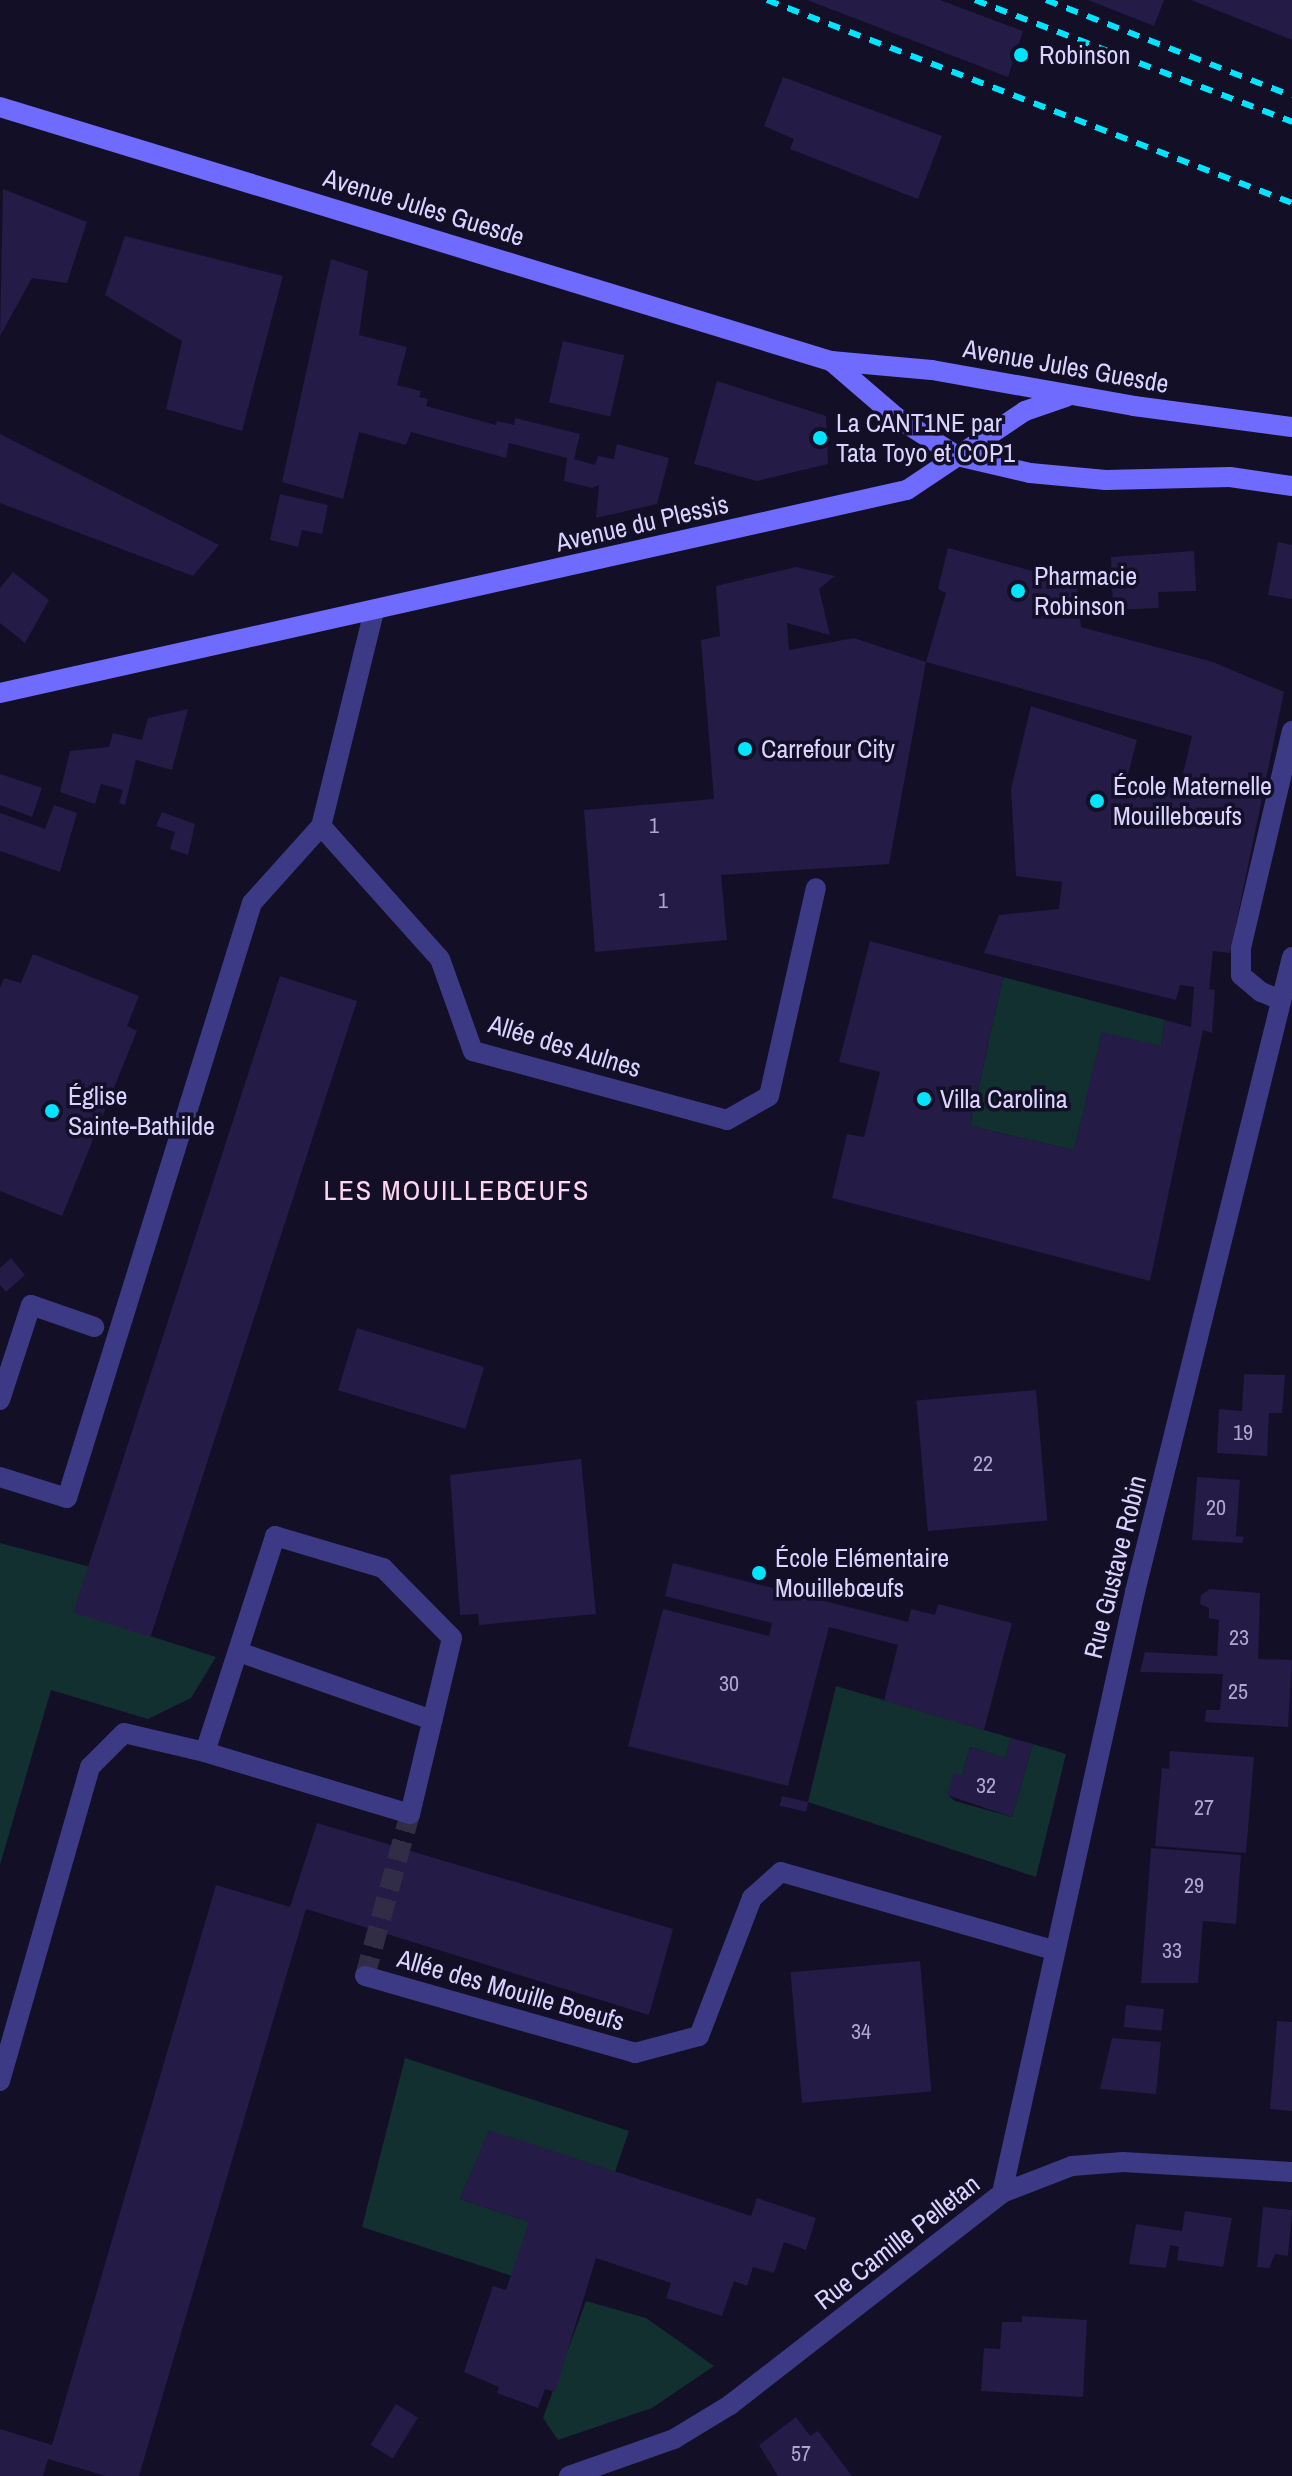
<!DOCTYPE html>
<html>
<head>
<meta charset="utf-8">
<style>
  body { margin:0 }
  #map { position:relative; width:1292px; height:2476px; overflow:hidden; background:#130f26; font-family:"Archivo Narrow",sans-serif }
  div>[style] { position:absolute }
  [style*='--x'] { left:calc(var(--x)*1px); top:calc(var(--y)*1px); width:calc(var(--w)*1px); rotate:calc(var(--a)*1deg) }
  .green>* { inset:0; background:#12302f }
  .building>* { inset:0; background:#241b47; transform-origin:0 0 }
  .street-tunnel>* { height:20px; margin-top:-10px; transform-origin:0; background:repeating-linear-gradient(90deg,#312d47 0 20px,transparent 0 30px) }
  .lane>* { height:20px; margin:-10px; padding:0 10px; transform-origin:10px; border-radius:10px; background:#3d3a85 }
  .street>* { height:20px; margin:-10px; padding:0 10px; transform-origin:10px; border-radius:10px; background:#3d3a85 }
  .secondary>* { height:20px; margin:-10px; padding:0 10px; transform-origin:10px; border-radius:10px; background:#6f6bff }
  .rail>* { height:6px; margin-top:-3px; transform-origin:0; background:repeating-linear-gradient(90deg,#00e5ff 0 12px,transparent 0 22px) }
  .dots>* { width:22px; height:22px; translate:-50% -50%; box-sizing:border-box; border:4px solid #130f26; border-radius:50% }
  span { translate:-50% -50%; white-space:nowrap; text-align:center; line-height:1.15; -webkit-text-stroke:7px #130f26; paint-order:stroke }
  .number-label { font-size:22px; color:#aca6d1 }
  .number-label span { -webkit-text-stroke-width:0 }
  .poi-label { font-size:26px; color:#d9d4ff }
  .left { translate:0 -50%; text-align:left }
  .street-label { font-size:26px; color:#d9d4ff }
  .neighbourhood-label { font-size:28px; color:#ffd6f0; letter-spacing:2px }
</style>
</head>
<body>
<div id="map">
  <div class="green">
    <i style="clip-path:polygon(1003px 977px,1165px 1020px,1161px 1046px,1102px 1033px,1074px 1150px,970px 1126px)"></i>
    <i style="clip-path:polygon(0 1543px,98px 1569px,84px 1615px,216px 1657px,191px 1698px,148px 1719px,51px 1690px,0 1865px)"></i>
    <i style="clip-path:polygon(836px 1686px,1011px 1738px,1005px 1758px,970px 1747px,962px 1776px,954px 1774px,948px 1795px,955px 1801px,1012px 1817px,1033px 1744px,1066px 1754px,1036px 1877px,808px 1802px)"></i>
    <i style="clip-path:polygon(405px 2058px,629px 2131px,615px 2172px,489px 2131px,460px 2199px,529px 2222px,512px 2276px,362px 2227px)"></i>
    <i style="clip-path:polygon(586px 2301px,646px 2318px,714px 2366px,652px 2408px,558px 2440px,543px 2418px)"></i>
  </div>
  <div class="building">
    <i style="clip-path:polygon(807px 0,940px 0,1023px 31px,1008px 77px)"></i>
    <i style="clip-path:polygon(1088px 0,1164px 0,1154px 26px)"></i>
    <i style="clip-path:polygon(1191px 0,1292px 0,1292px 40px)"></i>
    <i style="clip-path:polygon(783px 77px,942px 136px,918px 199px,790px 149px,794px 139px,764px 126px)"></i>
    <i style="clip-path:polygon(3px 189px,87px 222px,67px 283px,32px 278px,0 336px)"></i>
    <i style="clip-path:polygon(125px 236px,283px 276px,242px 431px,166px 409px,182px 341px,105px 295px)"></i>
    <i style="clip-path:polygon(331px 259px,368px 271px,359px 335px,407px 347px,397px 385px,421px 391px,419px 397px,428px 399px,426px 406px,496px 425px,497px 421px,514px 425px,515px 418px,580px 434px,574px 459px,595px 465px,598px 456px,614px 459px,617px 444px,669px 458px,657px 504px,596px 518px,599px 485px,592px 488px,564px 481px,567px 458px,509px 443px,506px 458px,411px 432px,406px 445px,359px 432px,343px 499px,282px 482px)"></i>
    <i style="left:563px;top:341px;width:63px;height:63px;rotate:13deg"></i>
    <i style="clip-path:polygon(717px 381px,826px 416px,828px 464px,757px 481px,694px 464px)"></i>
    <i style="clip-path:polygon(0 434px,219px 545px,193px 576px,0 503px)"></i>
    <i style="clip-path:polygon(280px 494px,328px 505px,322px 534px,302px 530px,298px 547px,270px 540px)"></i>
    <i style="clip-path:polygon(1278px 542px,1292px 545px,1292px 599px,1268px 595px)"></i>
    <i style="clip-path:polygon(948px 548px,1077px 583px,1081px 627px,1213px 662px,1284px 692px,1230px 953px,1213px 951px,1209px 989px,1215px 990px,1212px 1033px,1203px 1030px,1150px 1281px,832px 1198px,847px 1134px,864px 1137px,880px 1072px,839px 1062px,870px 941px,1003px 977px,970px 1126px,1074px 1150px,1102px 1032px,1161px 1046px,1165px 1020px,1191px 1027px,1194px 987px,1180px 985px,1176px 1000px,984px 953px,999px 915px,1059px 909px,1062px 882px,1016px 876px,1011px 789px,1031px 706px,1137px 740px,1127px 778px,1179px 790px,1192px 736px,926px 662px,946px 593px,938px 589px)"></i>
    <i style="clip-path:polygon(1194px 551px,1196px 591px,1158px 592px,1159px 608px,1113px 610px,1111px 557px)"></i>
    <i style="clip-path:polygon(796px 567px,835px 576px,819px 589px,830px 635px,787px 623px,789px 650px,854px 638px,926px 662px,889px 864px,721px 875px,727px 940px,595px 952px,584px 810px,714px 799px,701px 640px,720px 636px,716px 586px)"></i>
    <i style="clip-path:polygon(13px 572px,49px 600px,25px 643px,0 623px,0 588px)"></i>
    <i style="clip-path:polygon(188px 709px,172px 770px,136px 760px,125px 805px,119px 803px,123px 790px,101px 784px,95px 804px,60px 792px,70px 751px,109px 747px,113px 733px,142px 740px,148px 718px)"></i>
    <i style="clip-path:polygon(0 774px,42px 788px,32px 817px,0 805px)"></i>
    <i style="clip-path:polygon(54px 805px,77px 813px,60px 872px,0 851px,0 813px,45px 829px)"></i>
    <i style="clip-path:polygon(162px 812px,195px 824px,188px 855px,170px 849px,175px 832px,156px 826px)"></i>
    <i style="clip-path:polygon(33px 954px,139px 996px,127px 1026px,137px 1031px,62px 1216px,0 1191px,0 988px,4px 978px,21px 983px)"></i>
    <i style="left:280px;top:976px;width:81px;height:669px;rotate:18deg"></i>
    <i style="clip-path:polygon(11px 1258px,25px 1275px,6px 1292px,0 1285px,0 1268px)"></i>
    <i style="left:357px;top:1328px;width:133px;height:65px;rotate:17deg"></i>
    <i style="clip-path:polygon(1244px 1374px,1285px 1375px,1282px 1413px,1269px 1413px,1267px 1456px,1217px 1453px,1219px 1409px,1242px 1411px)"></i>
    <i style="left:1036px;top:1390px;width:131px;height:120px;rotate:85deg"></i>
    <i style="clip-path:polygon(581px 1459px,596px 1614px,479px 1625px,478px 1614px,460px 1615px,450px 1475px)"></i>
    <i style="clip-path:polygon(1197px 1477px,1240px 1480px,1236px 1536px,1244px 1537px,1242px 1543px,1192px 1540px)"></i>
    <i style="clip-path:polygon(673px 1563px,908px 1622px,911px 1609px,935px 1615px,938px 1604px,1012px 1623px,984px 1730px,884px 1701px,898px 1645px,829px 1627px,788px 1786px,628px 1746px,663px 1609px,769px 1636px,772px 1623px,665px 1596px)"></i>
    <i style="clip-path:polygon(1210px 1589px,1260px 1593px,1258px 1659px,1292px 1660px,1288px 1727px,1205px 1722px,1206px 1710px,1220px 1710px,1223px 1674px,1140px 1672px,1145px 1652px,1217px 1656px,1219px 1620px,1209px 1618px,1209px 1608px,1200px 1604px,1201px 1595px)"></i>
    <i style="clip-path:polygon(1011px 1738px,1033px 1744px,1012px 1817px,947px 1795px,954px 1773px,962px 1776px,970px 1747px,1005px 1758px)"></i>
    <i style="clip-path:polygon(1170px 1751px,1254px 1757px,1246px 1853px,1155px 1846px,1162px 1768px,1169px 1769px)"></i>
    <i style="left:782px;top:1796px;width:27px;height:10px;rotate:13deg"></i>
    <i style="clip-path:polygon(317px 1823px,673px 1929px,649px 2015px,306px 1909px,139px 2476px,106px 2476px,48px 2459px,43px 2476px,0 2476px,0 2429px,52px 2445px,216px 1885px,290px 1907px)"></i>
    <i style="clip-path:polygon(1151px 1848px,1241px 1855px,1236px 1924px,1203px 1921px,1198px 1983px,1141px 1983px)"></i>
    <i style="left:920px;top:1961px;width:131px;height:130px;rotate:85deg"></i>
    <i style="left:1126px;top:2005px;width:38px;height:22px;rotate:6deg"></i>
    <i style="clip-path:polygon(1277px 2021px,1292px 2022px,1292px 2111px,1270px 2109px)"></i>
    <i style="clip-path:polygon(1112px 2038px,1161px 2042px,1156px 2094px,1100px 2089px)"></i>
    <i style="clip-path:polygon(489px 2130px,751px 2216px,757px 2198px,816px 2218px,806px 2250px,784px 2242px,774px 2273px,753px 2267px,747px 2286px,734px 2281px,722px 2316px,666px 2298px,671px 2283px,596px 2258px,555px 2392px,545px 2389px,538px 2408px,497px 2393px,499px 2387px,464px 2372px,493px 2286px,506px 2290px,529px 2222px,460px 2199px)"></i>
    <i style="clip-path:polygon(1263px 2207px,1292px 2210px,1288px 2256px,1275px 2254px,1269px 2268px,1257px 2267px)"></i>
    <i style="clip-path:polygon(1185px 2211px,1232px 2218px,1223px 2267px,1177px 2260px,1179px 2247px,1170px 2245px,1166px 2268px,1129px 2264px,1136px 2224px,1182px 2231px)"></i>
    <i style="clip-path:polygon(1022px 2316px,1087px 2320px,1083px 2397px,981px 2391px,984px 2348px,1000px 2349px,1002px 2322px,1022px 2322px)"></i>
    <i style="left:396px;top:2404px;width:26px;height:48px;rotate:32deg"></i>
    <i style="clip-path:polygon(796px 2417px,810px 2436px,818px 2431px,852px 2476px,778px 2476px,759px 2445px)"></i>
  </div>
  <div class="street-tunnel">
    <i style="--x:365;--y:1976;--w:168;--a:-74.5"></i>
  </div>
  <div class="lane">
    <i style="--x:374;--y:611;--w:221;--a:103.8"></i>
    <i style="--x:321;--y:826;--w:178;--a:48.2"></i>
    <i style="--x:440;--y:959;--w:98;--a:70.3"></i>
    <i style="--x:473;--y:1051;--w:263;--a:15.2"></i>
    <i style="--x:727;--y:1120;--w:48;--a:-29.7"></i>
    <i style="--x:769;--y:1096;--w:213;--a:-77.3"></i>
    <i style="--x:1281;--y:1000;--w:22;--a:-158"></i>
    <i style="--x:1261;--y:992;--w:26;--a:-140"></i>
    <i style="--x:1241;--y:975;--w:27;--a:-90"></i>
    <i style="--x:1241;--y:948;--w:223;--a:-76.8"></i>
    <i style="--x:0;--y:1400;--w:100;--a:-71.9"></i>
    <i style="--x:31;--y:1305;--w:67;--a:19.2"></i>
    <i style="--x:0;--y:1477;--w:70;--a:17.4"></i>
    <i style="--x:67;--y:1498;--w:623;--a:-72.73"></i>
    <i style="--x:252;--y:903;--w:103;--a:-48.1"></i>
    <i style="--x:239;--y:1652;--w:205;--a:19.4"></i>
    <i style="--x:365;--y:1976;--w:281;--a:15.9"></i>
    <i style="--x:635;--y:2053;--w:66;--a:-14.9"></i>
    <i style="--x:699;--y:2036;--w:148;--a:-69"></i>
    <i style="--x:752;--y:1898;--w:39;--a:-42"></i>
    <i style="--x:781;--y:1872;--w:283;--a:16"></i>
    <i style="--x:0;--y:2081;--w:327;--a:-74"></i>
    <i style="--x:90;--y:1767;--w:48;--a:-45"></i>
    <i style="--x:124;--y:1733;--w:83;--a:13.2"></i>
    <i style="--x:205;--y:1752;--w:227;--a:-72"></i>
    <i style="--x:275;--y:1536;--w:113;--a:16.5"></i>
    <i style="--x:383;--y:1568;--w:98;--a:45.4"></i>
    <i style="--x:452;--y:1638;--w:181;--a:103.4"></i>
    <i style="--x:410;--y:1814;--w:214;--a:-163.2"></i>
  </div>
  <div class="street">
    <i style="--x:1002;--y:2193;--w:616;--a:-77.52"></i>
    <i style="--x:1135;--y:1592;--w:654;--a:-76.11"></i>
    <i style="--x:569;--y:2476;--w:111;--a:-19.4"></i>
    <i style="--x:674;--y:2439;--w:66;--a:-31.3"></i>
    <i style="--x:730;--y:2405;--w:345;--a:-37.9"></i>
    <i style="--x:1002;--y:2193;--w:75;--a:-21.1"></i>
    <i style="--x:1072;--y:2166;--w:51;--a:-4.5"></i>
    <i style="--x:1123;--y:2162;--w:169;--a:3.4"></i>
  </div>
  <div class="secondary">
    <i style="--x:0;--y:107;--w:869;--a:17"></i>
    <i style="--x:831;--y:361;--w:101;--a:5.1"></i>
    <i style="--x:932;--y:370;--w:205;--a:10.1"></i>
    <i style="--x:1134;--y:406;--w:159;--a:7.6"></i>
    <i style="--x:831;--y:361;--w:86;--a:40.7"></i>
    <i style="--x:896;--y:417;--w:72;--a:32.6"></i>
    <i style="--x:957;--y:456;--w:75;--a:13.1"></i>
    <i style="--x:1030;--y:473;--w:76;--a:5.3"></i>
    <i style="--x:1106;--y:480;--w:124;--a:-1.4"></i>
    <i style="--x:1230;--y:477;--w:63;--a:8.3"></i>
    <i style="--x:0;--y:693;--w:929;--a:-12.62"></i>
    <i style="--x:907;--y:490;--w:142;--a:-33.8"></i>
    <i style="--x:1025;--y:411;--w:43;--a:-18.9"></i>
  </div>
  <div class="rail">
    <i style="--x:767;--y:0;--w:563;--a:21.14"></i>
    <i style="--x:975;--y:0;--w:340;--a:21"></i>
    <i style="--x:1046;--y:0;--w:264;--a:21.3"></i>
  </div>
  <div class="dots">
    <i style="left:1021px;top:55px;background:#00e5ff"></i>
    <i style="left:820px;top:438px;background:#00e5ff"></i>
    <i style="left:1018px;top:591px;background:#00e5ff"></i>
    <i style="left:745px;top:749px;background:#00e5ff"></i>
    <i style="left:1097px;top:801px;background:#00e5ff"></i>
    <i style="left:924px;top:1099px;background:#00e5ff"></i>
    <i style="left:52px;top:1111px;background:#00e5ff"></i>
    <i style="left:759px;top:1573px;background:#00e5ff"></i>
  </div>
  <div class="number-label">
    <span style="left:654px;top:826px">1</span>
    <span style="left:663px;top:901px">1</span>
    <span style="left:1243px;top:1433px">19</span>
    <span style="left:983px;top:1464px">22</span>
    <span style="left:1216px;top:1508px">20</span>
    <span style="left:1239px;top:1638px">23</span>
    <span style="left:729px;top:1684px">30</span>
    <span style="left:1238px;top:1692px">25</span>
    <span style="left:986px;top:1786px">32</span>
    <span style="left:1204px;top:1808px">27</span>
    <span style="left:1194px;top:1886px">29</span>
    <span style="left:1172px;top:1951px">33</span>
    <span style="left:861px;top:2032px">34</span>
    <span style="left:801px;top:2454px">57</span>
  </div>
  <div class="poi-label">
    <span class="left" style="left:1039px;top:55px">Robinson</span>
    <span class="left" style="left:836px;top:438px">La CANT1NE par<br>Tata Toyo et COP1</span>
    <span class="left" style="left:1034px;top:591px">Pharmacie<br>Robinson</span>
    <span class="left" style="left:761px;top:749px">Carrefour City</span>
    <span class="left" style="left:1113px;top:801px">École Maternelle<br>Mouillebœufs</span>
    <span class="left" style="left:68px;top:1111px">Église<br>Sainte-Bathilde</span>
    <span class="left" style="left:940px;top:1099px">Villa Carolina</span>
    <span class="left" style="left:775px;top:1573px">École Elémentaire<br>Mouillebœufs</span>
  </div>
  <div class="street-label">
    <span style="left:424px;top:207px;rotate:17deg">Avenue Jules Guesde</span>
    <span style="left:1066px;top:366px;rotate:10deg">Avenue Jules Guesde</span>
    <span style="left:642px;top:523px;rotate:-13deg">Avenue du Plessis</span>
    <span style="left:565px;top:1046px;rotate:17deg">Allée des Aulnes</span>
    <span style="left:1115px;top:1567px;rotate:-76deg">Rue Gustave Robin</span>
    <span style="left:511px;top:1990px;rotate:16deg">Allée des Mouille Boeufs</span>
    <span style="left:897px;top:2242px;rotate:-38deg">Rue Camille Pelletan</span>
  </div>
  <div class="neighbourhood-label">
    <span style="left:457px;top:1190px">LES MOUILLEBŒUFS</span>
  </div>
</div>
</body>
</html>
